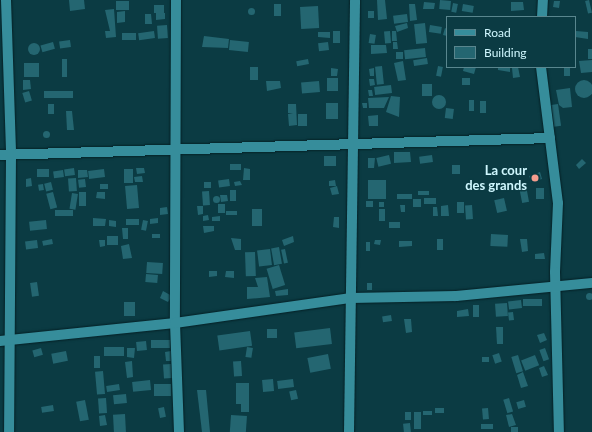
<!DOCTYPE html>
<html>
<head>
<meta charset="utf-8">
<style>
  body { margin:0 }
  #map { position:relative; width:592px; height:432px; overflow:hidden; background:#0b3b43; font-family:Lato,sans-serif }
  div>[style] { position:absolute }
  [style*='--x'] { left:calc(var(--x)*1px); top:calc(var(--y)*1px); width:calc(var(--w)*1px); rotate:calc(var(--a)*1deg) }
  .building>* { inset:0; background:#246671; transform-origin:0 0 }
  .round { border-radius:50% }
  .roads { filter:drop-shadow(0 0 1px #052025) drop-shadow(0 0 1px #052025) }
  .street>* { height:10px; margin:-5px; padding:0 5px; transform-origin:5px; border-radius:5px; background:#368d9b }
  .dots>* { width:11px; height:11px; translate:-50% -50%; box-sizing:border-box; border:2px solid #0b3b43; border-radius:50% }
  span { translate:-50% -50%; white-space:nowrap; text-align:center; line-height:1.15; -webkit-text-stroke:3px #0b3b43; paint-order:stroke }
  .poi-label { font-size:13px; color:#cff7fe; font-weight:700 }
  .right { translate:-100% -50%; text-align:right }
  .legend { position:absolute; left:446px; top:16px; width:130px; height:52px; box-sizing:border-box; background:#0b3b43; border:1px solid #59868e; margin:0; padding:5px 7px; list-style:none; font-size:12px; color:#cff7fe }
  .legend li { display:flex; align-items:center; gap:8px; height:20px }
  .legend b { width:20px; border:1px solid #59868e }
</style>
</head>
<body>
<div id="map">
  <div class="building">
    <i style="clip-path:polygon(69px 0,84px 0,85px 9px,70px 11px)"></i>
    <i style="clip-path:polygon(377px 0,385px 0,387px 19px,378px 20px)"></i>
    <i style="left:440px;top:0;width:11px;height:9px;rotate:5deg"></i>
    <i style="left:589px;top:0;width:13px;height:4px;rotate:77deg"></i>
    <i style="left:129px;top:1px;width:9px;height:13px;rotate:90deg"></i>
    <i style="clip-path:polygon(554px 1px,560px 1px,559px 8px,553px 7px)"></i>
    <i style="clip-path:polygon(424px 2px,435px 3px,434px 9px,423px 9px)"></i>
    <i style="clip-path:polygon(511px 2px,523px 2px,524px 10px,511px 11px)"></i>
    <i style="left:453px;top:3px;width:5px;height:9px;rotate:11deg"></i>
    <i style="left:274px;top:4px;width:7px;height:12px"></i>
    <i style="clip-path:polygon(409px 4px,415px 4px,417px 20px,410px 21px)"></i>
    <i style="left:463px;top:4px;width:11px;height:7px;rotate:10deg"></i>
    <i style="left:154px;top:5px;width:10px;height:8px"></i>
    <i style="left:318px;top:6px;width:22px;height:18px;rotate:87deg"></i>
    <i class="round" style="left:247.5px;top:7.5px;width:7px;height:7px"></i>
    <i style="clip-path:polygon(114px 9px,116px 37px,106px 38px,105px 31px,110px 31px,105px 10px)"></i>
    <i style="clip-path:polygon(125px 11px,125px 22px,117px 23px,117px 12px)"></i>
    <i style="left:368px;top:11px;width:6px;height:7px"></i>
    <i style="clip-path:polygon(156px 13px,165px 13px,165px 19px,156px 20px)"></i>
    <i style="clip-path:polygon(145px 14px,151px 14px,152px 24px,145px 24px)"></i>
    <i style="left:407px;top:14px;width:8px;height:14px;rotate:83deg"></i>
    <i style="clip-path:polygon(407px 23px,408px 28px,397px 32px,395px 26px)"></i>
    <i style="left:425px;top:23px;width:20px;height:11px;rotate:84deg"></i>
    <i style="left:167px;top:25px;width:13px;height:10px;rotate:86deg"></i>
    <i style="left:430px;top:25px;width:12px;height:7px;rotate:9deg"></i>
    <i style="clip-path:polygon(445px 28px,447px 29px,447px 36px,443px 35px)"></i>
    <i style="left:154px;top:31px;width:7px;height:16px;rotate:82deg"></i>
    <i style="left:333px;top:31px;width:7px;height:12px"></i>
    <i style="left:390px;top:31px;width:12px;height:6px;rotate:85deg"></i>
    <i style="clip-path:polygon(392px 31px,396px 31px,397px 41px,392px 41px)"></i>
    <i style="clip-path:polygon(576px 31px,588px 32px,588px 39px,575px 37px)"></i>
    <i style="clip-path:polygon(318px 32px,330px 32px,330px 38px,318px 37px)"></i>
    <i style="left:122px;top:33px;width:14px;height:7px"></i>
    <i style="left:370px;top:34px;width:6px;height:9px;rotate:9deg"></i>
    <i style="clip-path:polygon(204px 36px,229px 39px,228px 48px,202px 47px)"></i>
    <i style="left:70px;top:40px;width:7px;height:11px;rotate:82deg"></i>
    <i style="left:230px;top:40px;width:19px;height:10px;rotate:6deg"></i>
    <i style="left:53px;top:42px;width:7px;height:13px;rotate:74deg"></i>
    <i style="left:328px;top:42px;width:8px;height:10px;rotate:83deg"></i>
    <i style="clip-path:polygon(393px 42px,397px 42px,398px 49px,393px 49px)"></i>
    <i class="round" style="left:28px;top:43px;width:12px;height:12px"></i>
    <i style="clip-path:polygon(371px 45px,386px 45px,387px 53px,371px 54px)"></i>
    <i style="left:425px;top:48px;width:9px;height:21px;rotate:84deg"></i>
    <i style="left:588px;top:49px;width:4px;height:10px"></i>
    <i style="left:396px;top:52px;width:7px;height:7px"></i>
    <i style="left:427px;top:58px;width:6px;height:14px;rotate:81deg"></i>
    <i style="left:62px;top:59px;width:5px;height:18px"></i>
    <i style="left:308px;top:59px;width:5px;height:12px;rotate:79deg"></i>
    <i style="clip-path:polygon(592px 60px,592px 72px,581px 73px,579px 61px)"></i>
    <i style="clip-path:polygon(403px 61px,406px 80px,398px 81px,394px 63px)"></i>
    <i style="left:24px;top:63px;width:15px;height:14px"></i>
    <i style="left:382px;top:66px;width:18px;height:7px;rotate:84deg"></i>
    <i style="left:438px;top:66px;width:5px;height:10px;rotate:11deg"></i>
    <i style="left:250px;top:67px;width:8px;height:13px"></i>
    <i style="clip-path:polygon(464px 67px,476px 67px,474px 74px,463px 71px)"></i>
    <i style="clip-path:polygon(498px 67px,510px 67px,510px 72px,498px 70px)"></i>
    <i style="clip-path:polygon(518px 67px,520px 77px,513px 78px,512px 68px)"></i>
    <i style="left:564px;top:67px;width:6px;height:9px"></i>
    <i style="clip-path:polygon(331px 68px,338px 69px,337px 76px,331px 76px)"></i>
    <i style="clip-path:polygon(374px 68px,374px 76px,370px 76px,369px 69px)"></i>
    <i style="left:327px;top:78px;width:11px;height:13px"></i>
    <i style="left:462px;top:78px;width:8px;height:7px"></i>
    <i style="clip-path:polygon(369px 79px,374px 79px,375px 85px,370px 86px)"></i>
    <i class="round" style="left:575px;top:80px;width:18px;height:18px"></i>
    <i style="clip-path:polygon(23px 80px,30px 80px,31px 89px,23px 90px)"></i>
    <i style="clip-path:polygon(266px 81px,280px 81px,281px 88px,267px 91px)"></i>
    <i style="left:319px;top:81px;width:11px;height:18px;rotate:85deg"></i>
    <i style="left:422px;top:84px;width:10px;height:12px"></i>
    <i style="left:391px;top:85px;width:8px;height:17px;rotate:83deg"></i>
    <i style="clip-path:polygon(570px 88px,572px 107px,563px 108px,559px 105px,556px 90px)"></i>
    <i style="clip-path:polygon(368px 90px,372px 90px,373px 96px,369px 96px)"></i>
    <i style="left:29px;top:91px;width:10px;height:7px;rotate:73deg"></i>
    <i style="left:44px;top:91px;width:29px;height:7px"></i>
    <i class="round" style="left:432px;top:95px;width:14px;height:14px"></i>
    <i style="clip-path:polygon(391px 96px,400px 97px,399px 117px,386px 112px)"></i>
    <i style="clip-path:polygon(389px 97px,384px 108px,369px 108px,368px 98px)"></i>
    <i style="left:474px;top:100px;width:11px;height:5px;rotate:90deg"></i>
    <i style="left:480px;top:101px;width:6px;height:12px"></i>
    <i style="left:326px;top:103px;width:12px;height:16px"></i>
    <i style="clip-path:polygon(362px 103px,367px 103px,367px 108px,363px 108px)"></i>
    <i style="left:48px;top:104px;width:6px;height:10px"></i>
    <i style="clip-path:polygon(288px 104px,296px 104px,297px 125px,289px 126px,288px 114px,293px 113px,288px 113px)"></i>
    <i style="left:558px;top:104px;width:22px;height:7px;rotate:82deg"></i>
    <i style="left:446px;top:108px;width:8px;height:10px;rotate:7deg"></i>
    <i style="clip-path:polygon(66px 111px,72px 111px,74px 130px,67px 130px)"></i>
    <i style="left:298px;top:114px;width:9px;height:12px"></i>
    <i style="clip-path:polygon(378px 115px,378px 126px,369px 126px,368px 116px)"></i>
    <i class="round" style="left:42.5px;top:130.5px;width:7px;height:7px"></i>
    <i style="clip-path:polygon(394px 152px,410px 152px,411px 162px,394px 163px)"></i>
    <i style="left:389px;top:155px;width:9px;height:13px;rotate:77deg"></i>
    <i style="left:432px;top:155px;width:7px;height:13px;rotate:82deg"></i>
    <i style="left:336px;top:156px;width:10px;height:12px;rotate:90deg"></i>
    <i style="clip-path:polygon(368px 158px,375px 158px,374px 168px,368px 168px)"></i>
    <i style="clip-path:polygon(582px 159px,586px 163px,579px 169px,576px 165px)"></i>
    <i style="left:230px;top:164px;width:11px;height:6px"></i>
    <i style="left:452px;top:165px;width:8px;height:9px"></i>
    <i style="left:74px;top:168px;width:7px;height:10px;rotate:82deg"></i>
    <i style="clip-path:polygon(136px 168px,144px 168px,145px 173px,137px 174px)"></i>
    <i style="clip-path:polygon(244px 168px,250px 169px,250px 180px,243px 180px)"></i>
    <i style="left:49px;top:169px;width:8px;height:12px;rotate:90deg"></i>
    <i style="left:104px;top:169px;width:8px;height:16px;rotate:83deg"></i>
    <i style="left:124px;top:169px;width:9px;height:14px"></i>
    <i style="left:63px;top:170px;width:7px;height:10px;rotate:82deg"></i>
    <i style="clip-path:polygon(78px 170px,87px 170px,88px 177px,78px 178px)"></i>
    <i style="clip-path:polygon(540px 172px,542px 179px,531px 182px,529px 176px)"></i>
    <i style="clip-path:polygon(142px 176px,143px 182px,135px 182px,134px 177px)"></i>
    <i style="clip-path:polygon(31px 178px,32px 186px,26px 187px,26px 179px)"></i>
    <i style="left:76px;top:178px;width:13px;height:8px;rotate:86deg"></i>
    <i style="left:85px;top:179px;width:8px;height:7px;rotate:83deg"></i>
    <i style="left:229px;top:179px;width:7px;height:11px;rotate:82deg"></i>
    <i style="clip-path:polygon(335px 180px,336px 186px,329px 186px,329px 181px)"></i>
    <i style="left:368px;top:180px;width:18px;height:19px"></i>
    <i style="clip-path:polygon(240px 181px,242px 185px,235px 186px,234px 182px)"></i>
    <i style="left:51px;top:182px;width:8px;height:7px;rotate:76deg"></i>
    <i style="left:204px;top:182px;width:7px;height:6px"></i>
    <i style="left:43px;top:184px;width:6px;height:5px;rotate:81deg"></i>
    <i style="left:100px;top:184px;width:8px;height:5px"></i>
    <i style="left:137px;top:185px;width:23px;height:12px;rotate:85deg"></i>
    <i style="clip-path:polygon(337px 186px,339px 194px,332px 195px,330px 188px)"></i>
    <i style="left:526px;top:186px;width:16px;height:7px;rotate:79deg"></i>
    <i style="left:536px;top:188px;width:8px;height:11px"></i>
    <i style="left:230px;top:190px;width:6px;height:11px"></i>
    <i style="left:209px;top:191px;width:14px;height:7px;rotate:86deg"></i>
    <i style="left:418px;top:191px;width:11px;height:4px"></i>
    <i style="left:53px;top:192px;width:16px;height:7px;rotate:75deg"></i>
    <i style="left:79px;top:192px;width:7px;height:14px"></i>
    <i style="clip-path:polygon(97px 192px,105px 192px,105px 199px,96px 198px)"></i>
    <i style="left:72px;top:193px;width:6px;height:16px;rotate:9deg"></i>
    <i style="left:397px;top:194px;width:15px;height:5px"></i>
    <i style="clip-path:polygon(220px 195px,227px 195px,228px 201px,221px 202px)"></i>
    <i class="round" style="left:212.5px;top:195.5px;width:7px;height:7px"></i>
    <i style="left:424px;top:198px;width:12px;height:6px"></i>
    <i style="left:504px;top:198px;width:13px;height:10px;rotate:77deg"></i>
    <i style="left:413px;top:199px;width:8px;height:8px"></i>
    <i style="left:366px;top:201px;width:7px;height:6px"></i>
    <i style="left:379px;top:202px;width:5px;height:5px"></i>
    <i style="left:457px;top:202px;width:7px;height:11px"></i>
    <i style="left:218px;top:204px;width:7px;height:9px"></i>
    <i style="clip-path:polygon(400px 205px,405px 205px,405px 212px,401px 212px)"></i>
    <i style="clip-path:polygon(448px 205px,449px 216px,441px 216px,441px 206px)"></i>
    <i style="left:472px;top:205px;width:14px;height:7px;rotate:86deg"></i>
    <i style="clip-path:polygon(197px 206px,203px 206px,203px 214px,198px 215px)"></i>
    <i style="clip-path:polygon(167px 207px,168px 214px,160px 215px,160px 208px)"></i>
    <i style="clip-path:polygon(433px 207px,437px 207px,438px 216px,433px 216px)"></i>
    <i style="left:252px;top:209px;width:10px;height:17px"></i>
    <i style="left:379px;top:209px;width:6px;height:12px"></i>
    <i style="left:55px;top:210px;width:18px;height:6px"></i>
    <i style="left:226px;top:211px;width:11px;height:4px"></i>
    <i style="clip-path:polygon(208px 215px,209px 220px,203px 221px,203px 216px)"></i>
    <i style="clip-path:polygon(220px 216px,220px 221px,212px 221px,212px 217px)"></i>
    <i style="clip-path:polygon(334px 217px,339px 217px,339px 228px,333px 227px)"></i>
    <i style="clip-path:polygon(93px 218px,106px 219px,105px 226px,93px 226px)"></i>
    <i style="clip-path:polygon(158px 218px,158px 223px,150px 224px,150px 219px)"></i>
    <i style="left:126px;top:219px;width:13px;height:6px"></i>
    <i style="left:46px;top:220px;width:9px;height:17px;rotate:84deg"></i>
    <i style="clip-path:polygon(109px 220px,116px 221px,116px 227px,109px 226px)"></i>
    <i style="left:143px;top:220px;width:5px;height:10px;rotate:11deg"></i>
    <i style="left:389px;top:222px;width:11px;height:6px"></i>
    <i style="clip-path:polygon(203px 226px,214px 226px,214px 231px,204px 233px)"></i>
    <i style="clip-path:polygon(122px 228px,128px 228px,128px 239px,123px 239px)"></i>
    <i style="left:152px;top:234px;width:8px;height:4px"></i>
    <i style="left:491px;top:234px;width:17px;height:12px;rotate:3deg"></i>
    <i style="left:118px;top:236px;width:9px;height:11px;rotate:90deg"></i>
    <i style="clip-path:polygon(293px 236px,294px 242px,284px 246px,282px 240px)"></i>
    <i style="clip-path:polygon(231px 238px,241px 239px,241px 250px,235px 250px)"></i>
    <i style="left:52px;top:239px;width:5px;height:10px;rotate:79deg"></i>
    <i style="left:437px;top:239px;width:6px;height:11px"></i>
    <i style="clip-path:polygon(520px 239px,527px 239px,528px 251px,522px 252px)"></i>
    <i style="left:37px;top:240px;width:8px;height:12px;rotate:83deg"></i>
    <i style="clip-path:polygon(99px 240px,105px 240px,105px 246px,100px 247px)"></i>
    <i style="clip-path:polygon(375px 240px,381px 240px,380px 245px,374px 244px)"></i>
    <i style="clip-path:polygon(399px 241px,412px 241px,412px 246px,399px 247px)"></i>
    <i style="left:366px;top:242px;width:4px;height:9px"></i>
    <i style="clip-path:polygon(129px 244px,132px 258px,123px 259px,121px 246px)"></i>
    <i style="left:279px;top:247px;width:17px;height:8px;rotate:80deg"></i>
    <i style="left:270px;top:249px;width:16px;height:13px;rotate:83deg"></i>
    <i style="left:285px;top:249px;width:14px;height:4px;rotate:78deg"></i>
    <i style="left:255px;top:252px;width:24px;height:10px;rotate:88deg"></i>
    <i style="clip-path:polygon(544px 253px,545px 259px,535px 259px,535px 254px)"></i>
    <i style="left:147px;top:262px;width:16px;height:11px;rotate:4deg"></i>
    <i style="left:279px;top:265px;width:21px;height:13px;rotate:73deg"></i>
    <i style="clip-path:polygon(209px 271px,217px 271px,217px 276px,209px 277px)"></i>
    <i style="clip-path:polygon(226px 271px,234px 271px,234px 278px,225px 277px)"></i>
    <i style="left:146px;top:274px;width:12px;height:8px;rotate:5deg"></i>
    <i style="clip-path:polygon(267px 277px,270px 297px,247px 299px,247px 287px,258px 287px,255px 278px)"></i>
    <i style="left:37px;top:282px;width:14px;height:7px;rotate:82deg"></i>
    <i style="left:367px;top:283px;width:5px;height:7px"></i>
    <i style="clip-path:polygon(288px 289px,288px 295px,276px 296px,275px 291px)"></i>
    <i style="clip-path:polygon(163px 291px,172px 296px,168px 302px,160px 298px)"></i>
    <i class="round" style="left:585.5px;top:292.5px;width:7px;height:7px"></i>
    <i style="left:542px;top:299px;width:7px;height:19px;rotate:90deg"></i>
    <i style="left:521px;top:300px;width:8px;height:13px;rotate:83deg"></i>
    <i style="left:124px;top:302px;width:11px;height:14px"></i>
    <i style="left:507px;top:303px;width:13px;height:12px;rotate:86deg"></i>
    <i style="left:473px;top:305px;width:6px;height:12px"></i>
    <i style="clip-path:polygon(468px 309px,469px 316px,457px 317px,457px 311px)"></i>
    <i style="left:513px;top:312px;width:8px;height:5px;rotate:83deg"></i>
    <i style="left:391px;top:315px;width:6px;height:9px;rotate:81deg"></i>
    <i style="clip-path:polygon(404px 319px,411px 319px,412px 332px,406px 333px)"></i>
    <i style="clip-path:polygon(496px 327px,503px 327px,503px 344px,497px 344px)"></i>
    <i style="left:330px;top:328px;width:16px;height:36px;rotate:83deg"></i>
    <i style="left:277px;top:329px;width:9px;height:10px;rotate:90deg"></i>
    <i style="left:250px;top:331px;width:15px;height:33px;rotate:82deg"></i>
    <i style="clip-path:polygon(544px 333px,547px 340px,540px 343px,537px 335px)"></i>
    <i style="left:170px;top:340px;width:8px;height:19px;rotate:90deg"></i>
    <i style="left:146px;top:341px;width:9px;height:10px;rotate:84deg"></i>
    <i style="left:124px;top:347px;width:9px;height:20px;rotate:90deg"></i>
    <i style="left:247px;top:347px;width:6px;height:10px;rotate:9deg"></i>
    <i style="left:41px;top:348px;width:7px;height:9px;rotate:74deg"></i>
    <i style="clip-path:polygon(127px 348px,135px 348px,134px 358px,127px 357px)"></i>
    <i style="left:545px;top:348px;width:12px;height:6px;rotate:70deg"></i>
    <i style="left:66px;top:351px;width:10px;height:15px;rotate:79deg"></i>
    <i style="clip-path:polygon(171px 351px,171px 361px,166px 361px,165px 352px)"></i>
    <i style="left:499px;top:353px;width:9px;height:7px;rotate:72deg"></i>
    <i style="left:328px;top:354px;width:15px;height:21px;rotate:79deg"></i>
    <i style="left:518px;top:355px;width:17px;height:7px;rotate:73deg"></i>
    <i style="left:535px;top:355px;width:11px;height:15px;rotate:68deg"></i>
    <i style="left:94px;top:356px;width:6px;height:12px"></i>
    <i style="left:482px;top:357px;width:7px;height:5px"></i>
    <i style="clip-path:polygon(132px 361px,133px 377px,127px 378px,125px 362px)"></i>
    <i style="left:241px;top:361px;width:15px;height:8px;rotate:86deg"></i>
    <i style="left:171px;top:364px;width:14px;height:8px;rotate:86deg"></i>
    <i style="clip-path:polygon(544px 366px,548px 375px,542px 377px,539px 368px)"></i>
    <i style="left:103px;top:371px;width:23px;height:8px;rotate:85deg"></i>
    <i style="clip-path:polygon(523px 372px,528px 386px,521px 388px,517px 375px)"></i>
    <i style="left:273px;top:379px;width:12px;height:11px;rotate:85deg"></i>
    <i style="left:293px;top:379px;width:8px;height:16px;rotate:83deg"></i>
    <i style="left:150px;top:380px;width:10px;height:18px;rotate:84deg"></i>
    <i style="clip-path:polygon(236px 383px,249px 383px,249px 412px,241px 412px,241px 404px,236px 404px)"></i>
    <i style="left:119px;top:384px;width:6px;height:13px;rotate:81deg"></i>
    <i style="left:154px;top:384px;width:17px;height:12px"></i>
    <i style="clip-path:polygon(197px 390px,206px 390px,210px 432px,202px 432px)"></i>
    <i style="left:296px;top:390px;width:9px;height:7px;rotate:77deg"></i>
    <i style="left:126px;top:394px;width:9px;height:13px;rotate:84deg"></i>
    <i style="left:106px;top:398px;width:15px;height:8px;rotate:86deg"></i>
    <i style="left:509px;top:398px;width:14px;height:6px;rotate:73deg"></i>
    <i style="left:85px;top:400px;width:20px;height:9px;rotate:79deg"></i>
    <i style="left:524px;top:400px;width:7px;height:8px;rotate:74deg"></i>
    <i style="left:53px;top:405px;width:6px;height:12px;rotate:81deg"></i>
    <i style="left:164px;top:407px;width:10px;height:6px;rotate:79deg"></i>
    <i style="left:444px;top:408px;width:5px;height:9px;rotate:90deg"></i>
    <i style="left:488px;top:408px;width:11px;height:6px;rotate:85deg"></i>
    <i style="left:432px;top:411px;width:4px;height:9px;rotate:90deg"></i>
    <i style="left:405px;top:412px;width:6px;height:8px"></i>
    <i style="left:414px;top:412px;width:7px;height:17px"></i>
    <i style="left:125px;top:414px;width:18px;height:12px;rotate:87deg"></i>
    <i style="clip-path:polygon(512px 414px,516px 425px,509px 427px,506px 415px)"></i>
    <i style="clip-path:polygon(105px 415px,107px 425px,100px 426px,99px 416px)"></i>
    <i style="left:231px;top:415px;width:16px;height:17px;rotate:4deg"></i>
    <i style="left:410px;top:423px;width:9px;height:7px;rotate:84deg"></i>
    <i style="left:481px;top:424px;width:12px;height:5px"></i>
    <i style="left:511px;top:427px;width:7px;height:5px"></i>
  </div>
  <div class="roads">
    <div class="street">
      <i style="--x:6;--y:0;--w:154;--a:88.1"></i>
      <i style="--x:11;--y:154;--w:278;--a:90.4"></i>
      <i style="--x:176;--y:0;--w:323;--a:90.2"></i>
      <i style="--x:175;--y:323;--w:109;--a:87.9"></i>
      <i style="--x:542;--y:17;--w:17;--a:-87"></i>
      <i style="--x:541;--y:67;--w:137;--a:82.9"></i>
      <i style="--x:558;--y:203;--w:69;--a:92.5"></i>
      <i style="--x:555;--y:272;--w:160;--a:88.6"></i>
      <i style="--x:0;--y:155;--w:550;--a:-1.77"></i>
      <i style="--x:0;--y:341;--w:176;--a:-5.9"></i>
      <i style="--x:175;--y:323;--w:178;--a:-8.1"></i>
      <i style="--x:351;--y:298;--w:105;--a:-1.1"></i>
      <i style="--x:456;--y:296;--w:137;--a:-5.5"></i>
      <i style="--x:349;--y:432;--w:432;--a:-89.2"></i>
    </div>
  </div>
  <div class="dots">
    <i style="left:535px;top:178px;background:#f59d8e"></i>
  </div>
  <div class="poi-label">
    <span class="right" style="left:527px;top:178px">La cour<br>des grands</span>
  </div>
  <ul class="legend">
  <li><b style="height:5px;background:#368d9b"></b>Road</li>
  <li><b style="height:11px;background:#246671"></b>Building</li>
  </ul>
</div>
</body>
</html>
